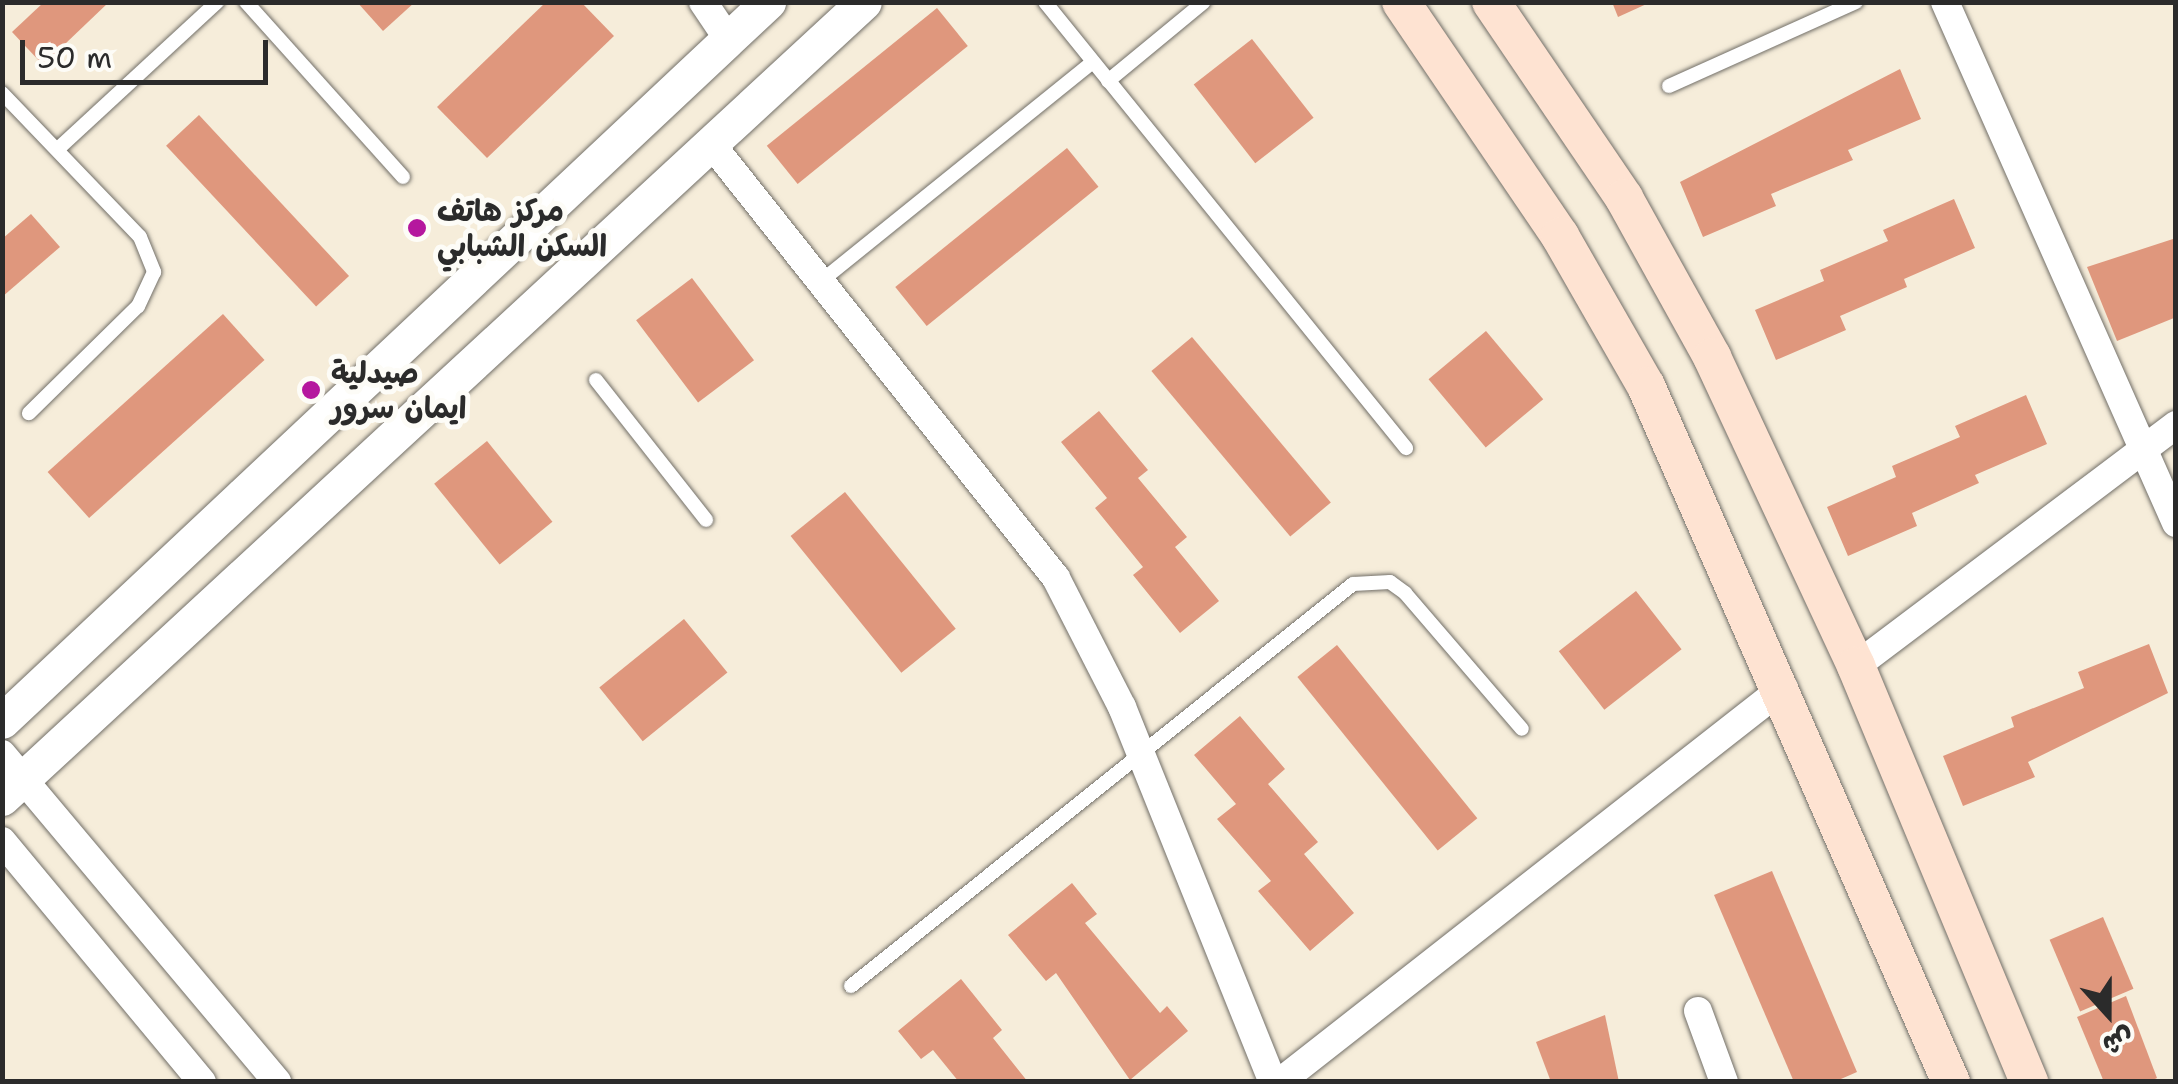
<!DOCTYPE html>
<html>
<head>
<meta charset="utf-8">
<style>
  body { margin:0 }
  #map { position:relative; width:2178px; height:1084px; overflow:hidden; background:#f6edda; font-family:"Shantell Sans","Playpen Sans Arabic",sans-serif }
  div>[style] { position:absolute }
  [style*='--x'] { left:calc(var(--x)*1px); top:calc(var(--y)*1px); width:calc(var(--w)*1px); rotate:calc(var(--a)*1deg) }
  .building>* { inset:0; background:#df977d; transform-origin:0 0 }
  .roads { filter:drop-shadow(0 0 2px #726f68) drop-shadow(0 0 2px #726f68) }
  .service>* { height:14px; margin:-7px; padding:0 7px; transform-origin:7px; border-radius:7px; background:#fff }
  .minor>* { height:28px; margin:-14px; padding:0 14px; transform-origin:14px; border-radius:14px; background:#fff }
  .tertiary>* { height:35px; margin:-17.5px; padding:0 17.5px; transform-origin:17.5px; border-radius:17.5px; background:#fff }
  .secondary>* { height:38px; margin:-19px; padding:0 19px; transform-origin:19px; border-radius:19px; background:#fee3d2 }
  .dots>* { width:28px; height:28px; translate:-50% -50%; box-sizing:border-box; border:5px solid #fdfcf7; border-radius:50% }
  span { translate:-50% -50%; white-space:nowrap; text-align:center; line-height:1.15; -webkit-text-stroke:10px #fdfcf7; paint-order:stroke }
  .poi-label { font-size:30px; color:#2b2b2b; font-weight:700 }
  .left { translate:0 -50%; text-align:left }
  .frame { position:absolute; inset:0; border:5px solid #2b2b2b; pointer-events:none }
  .north { position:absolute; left:2058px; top:964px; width:100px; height:100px; -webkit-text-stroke:8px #fdfcf7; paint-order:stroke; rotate:159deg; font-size:28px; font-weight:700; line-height:40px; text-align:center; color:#2b2b2b }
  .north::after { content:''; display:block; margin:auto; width:35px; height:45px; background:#2b2b2b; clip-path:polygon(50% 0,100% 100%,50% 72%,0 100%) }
  .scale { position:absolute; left:20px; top:40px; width:248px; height:45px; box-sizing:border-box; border:5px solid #2b2b2b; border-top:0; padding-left:12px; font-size:30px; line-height:35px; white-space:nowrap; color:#2b2b2b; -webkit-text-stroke:8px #fdfcf7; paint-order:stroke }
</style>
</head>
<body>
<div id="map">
  <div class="building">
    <i style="clip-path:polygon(44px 2px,109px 2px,43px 65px,12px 32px)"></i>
    <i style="clip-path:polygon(357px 2px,415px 2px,383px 31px)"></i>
    <i style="clip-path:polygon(546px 2px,581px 2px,614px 36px,487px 158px,437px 107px)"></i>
    <i style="clip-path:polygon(1612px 2px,1651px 2px,1618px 17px)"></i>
    <i style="left:937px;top:8px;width:49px;height:219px;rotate:51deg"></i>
    <i style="left:1252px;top:39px;width:100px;height:74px;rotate:52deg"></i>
    <i style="clip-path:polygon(1900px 69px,1921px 119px,1848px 150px,1853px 160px,1771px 194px,1776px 206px,1703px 237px,1680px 182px)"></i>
    <i style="left:199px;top:115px;width:220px;height:45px;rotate:47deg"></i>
    <i style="left:1067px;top:148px;width:50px;height:221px;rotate:51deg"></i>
    <i style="clip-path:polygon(1954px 199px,1975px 248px,1904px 279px,1907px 287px,1840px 316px,1846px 330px,1776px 360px,1755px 310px,1824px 281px,1820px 270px,1888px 241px,1883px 230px)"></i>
    <i style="clip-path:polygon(31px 214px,60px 247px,2px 297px,2px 239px)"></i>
    <i style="clip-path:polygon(2176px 238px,2174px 318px,2117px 341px,2087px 267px)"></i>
    <i style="left:692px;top:278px;width:103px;height:70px;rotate:53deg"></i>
    <i style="left:223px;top:314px;width:62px;height:236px;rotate:48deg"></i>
    <i style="left:1486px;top:331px;width:89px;height:75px;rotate:50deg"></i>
    <i style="left:1192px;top:337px;width:216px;height:53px;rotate:50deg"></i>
    <i style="clip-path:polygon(2026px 395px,2047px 444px,1975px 475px,1979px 483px,1912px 513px,1917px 526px,1848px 556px,1827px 507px,1896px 477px,1892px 466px,1960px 437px,1955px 426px)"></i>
    <i style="clip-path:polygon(1099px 411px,1148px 470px,1138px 478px,1187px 537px,1175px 547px,1219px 601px,1180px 633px,1133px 575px,1143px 567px,1095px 508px,1107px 498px,1061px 442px)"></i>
    <i style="left:487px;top:441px;width:104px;height:68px;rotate:51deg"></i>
    <i style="left:845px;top:492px;width:176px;height:70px;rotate:51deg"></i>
    <i style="left:1636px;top:591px;width:74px;height:98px;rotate:52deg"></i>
    <i style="left:684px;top:619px;width:69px;height:109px;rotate:51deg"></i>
    <i style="clip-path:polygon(2149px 644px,2168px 693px,2028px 762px,2035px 777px,1963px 806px,1943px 756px,2014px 727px,2011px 717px,2084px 688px,2078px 672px)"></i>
    <i style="left:1337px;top:645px;width:223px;height:51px;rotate:51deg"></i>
    <i style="clip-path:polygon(1240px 716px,1285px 769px,1268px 784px,1318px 842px,1304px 854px,1354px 913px,1310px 951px,1258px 891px,1271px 881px,1217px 819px,1236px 804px,1194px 755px)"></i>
    <i style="clip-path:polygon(1772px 871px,1857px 1072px,1834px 1082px,1794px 1082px,1714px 895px)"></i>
    <i style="clip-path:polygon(1072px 883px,1097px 914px,1085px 923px,1160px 1013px,1167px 1006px,1188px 1031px,1130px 1080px,1056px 973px,1046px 981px,1008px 935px)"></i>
    <i style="left:2103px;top:917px;width:78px;height:58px;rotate:67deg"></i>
    <i style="clip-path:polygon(961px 979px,1002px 1030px,993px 1038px,1028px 1082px,959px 1082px,933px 1050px,921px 1059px,898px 1031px)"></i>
    <i style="clip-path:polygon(2126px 996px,2157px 1078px,2149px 1082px,2104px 1082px,2077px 1017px)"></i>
    <i style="clip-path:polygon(1605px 1015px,1619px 1082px,1551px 1082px,1536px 1042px)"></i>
  </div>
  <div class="roads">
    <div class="service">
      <i style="--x:246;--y:2;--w:235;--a:48.1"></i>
      <i style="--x:1045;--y:2;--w:574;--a:51.01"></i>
      <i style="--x:1108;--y:81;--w:124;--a:-39.5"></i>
      <i style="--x:1669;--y:86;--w:205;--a:-24.2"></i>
      <i style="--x:2;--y:93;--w:199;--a:46.2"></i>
      <i style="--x:140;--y:237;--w:38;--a:68"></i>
      <i style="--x:154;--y:272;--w:38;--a:115"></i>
      <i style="--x:138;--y:306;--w:153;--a:135.5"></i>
      <i style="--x:60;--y:147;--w:214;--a:-42.7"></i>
      <i style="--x:825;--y:278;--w:344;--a:-38.9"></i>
      <i style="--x:596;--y:380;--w:178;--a:51.8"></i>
      <i style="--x:851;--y:986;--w:643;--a:-38.69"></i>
      <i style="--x:1353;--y:584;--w:37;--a:-3"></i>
      <i style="--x:1390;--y:582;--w:19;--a:36"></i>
      <i style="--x:1405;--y:593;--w:179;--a:49.3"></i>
    </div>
    <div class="minor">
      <i style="--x:703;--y:2;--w:45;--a:56"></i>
      <i style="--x:1945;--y:2;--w:570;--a:66.09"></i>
      <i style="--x:712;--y:145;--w:553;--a:51.53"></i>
      <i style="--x:1056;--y:578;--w:145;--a:62.9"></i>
      <i style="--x:1122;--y:707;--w:404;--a:68.1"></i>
      <i style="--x:1856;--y:666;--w:401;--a:-37"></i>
      <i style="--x:2;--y:754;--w:428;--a:50"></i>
      <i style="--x:2;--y:841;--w:313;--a:50.3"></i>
      <i style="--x:1698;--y:1011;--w:76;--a:69.9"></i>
      <i style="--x:1280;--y:1082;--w:640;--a:-38.09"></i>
    </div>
    <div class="tertiary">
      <i style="--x:2;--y:721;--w:1051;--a:-43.19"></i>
      <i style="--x:2;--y:798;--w:1173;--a:-42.72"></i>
    </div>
    <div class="secondary">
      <i style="--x:1401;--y:2;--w:283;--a:55.8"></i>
      <i style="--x:1560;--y:236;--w:173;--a:60.2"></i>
      <i style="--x:1646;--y:386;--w:760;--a:66.34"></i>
      <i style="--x:1491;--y:2;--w:237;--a:55.8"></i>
      <i style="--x:1624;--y:198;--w:182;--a:61"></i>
      <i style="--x:1712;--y:357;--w:341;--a:65"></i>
      <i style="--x:1856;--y:666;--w:451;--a:67.4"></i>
    </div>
  </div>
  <div class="dots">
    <i style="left:417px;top:228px;background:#b5179e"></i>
    <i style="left:311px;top:390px;background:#b5179e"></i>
  </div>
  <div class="poi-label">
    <span class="left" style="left:437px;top:228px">مركز هاتف<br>السكن الشبابي</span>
    <span class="left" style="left:331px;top:390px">صيدلية<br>ايمان سرور</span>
  </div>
  <div class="frame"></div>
  <div class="north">ش</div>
  <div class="scale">50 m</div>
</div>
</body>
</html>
